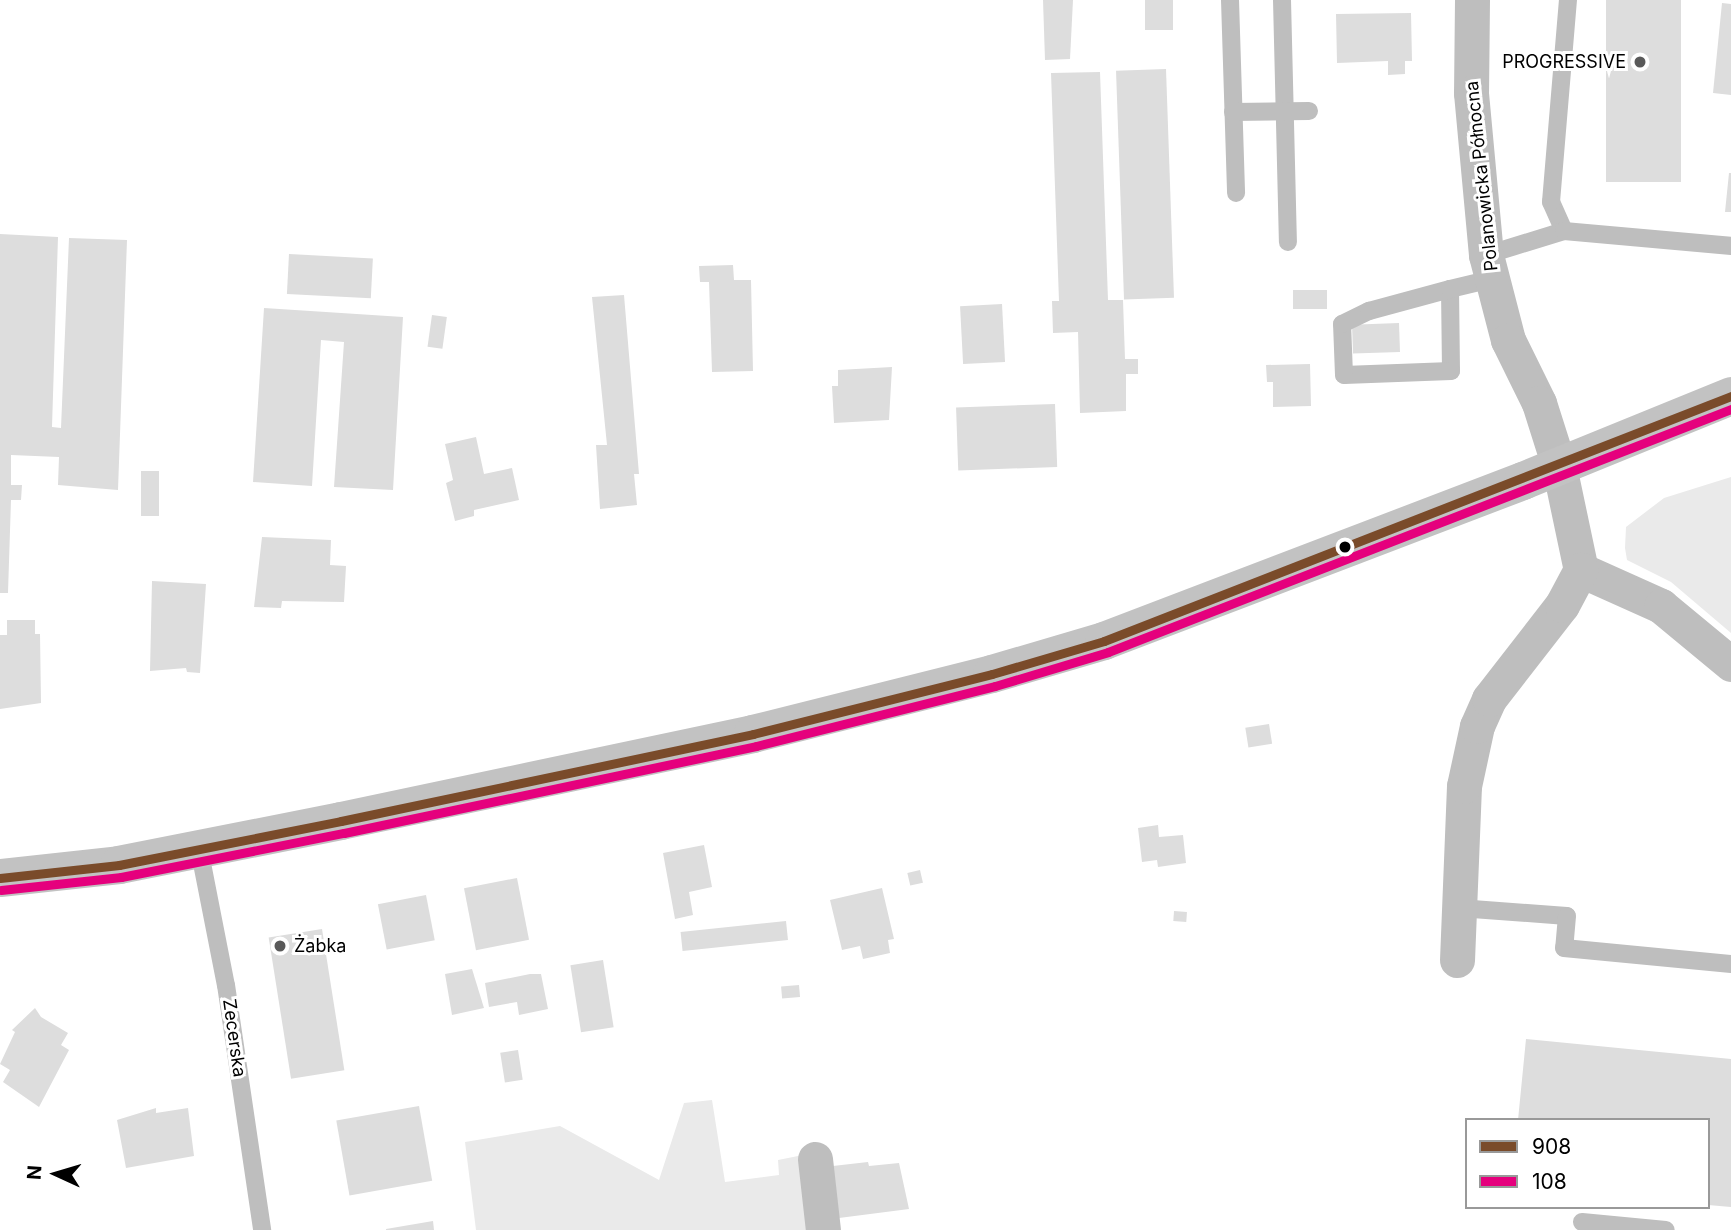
<!DOCTYPE html>
<html>
<head>
<meta charset="utf-8">
<style>
  body { margin:0 }
  #map { position:relative; width:1731px; height:1230px; overflow:hidden; background:#fff; font-family:Inter,sans-serif }
  div>[style] { position:absolute }
  [style*='--x'] { left:calc(var(--x)*1px); top:calc(var(--y)*1px); width:calc(var(--w)*1px); rotate:calc(var(--a)*1deg) }
  .green>* { inset:0; background:#eaeaea }
  .building>* { inset:0; background:#ddd; transform-origin:0 0 }
  .service>* { height:18px; margin:-9px; padding:0 9px; transform-origin:9px; border-radius:9px; background:#bebebe }
  .minor>* { height:35px; margin:-17.5px; padding:0 17.5px; transform-origin:17.5px; border-radius:17.5px; background:#bebebe }
  .secondary>* { height:38px; margin:-19px; padding:0 19px; transform-origin:19px; border-radius:19px; background:#c2c2c2 }
  .bus-1>* { height:9px; margin:-4.5px; padding:0 4.5px; transform-origin:4.5px; border-radius:4.5px; background:#7a4b2a }
  .bus-2>* { height:9px; margin:-4.5px; padding:0 4.5px; transform-origin:4.5px; border-radius:4.5px; background:#e5007d }
  .dots>* { width:19px; height:19px; translate:-50% -50%; box-sizing:border-box; border:4px solid #fff; border-radius:50% }
  span { translate:-50% -50%; white-space:nowrap; text-align:center; line-height:1.15; -webkit-text-stroke:6px #fff; paint-order:stroke }
  .poi-label { font-size:18px; color:#000 }
  .right { translate:-100% -50%; text-align:right }
  .left { translate:0 -50%; text-align:left }
  .street-label { font-size:18px; color:#000 }
  .legend { position:absolute; left:1465px; top:1118px; width:245px; height:91px; box-sizing:border-box; background:#fff; border:2px solid #999; margin:0; padding:9px 12px; list-style:none; font-size:21px; color:#000 }
  .legend li { display:flex; align-items:center; gap:14px; height:35px }
  .legend b { width:35px; border:2px solid #999 }
  .north { position:absolute; left:21px; top:1139px; width:70px; height:70px; -webkit-text-stroke:5px #fff; paint-order:stroke; rotate:274deg; font-size:19px; font-weight:700; line-height:28px; text-align:center; color:#000 }
  .north::after { content:''; display:block; margin:auto; width:24px; height:32px; background:#000; clip-path:polygon(50% 0,100% 100%,50% 72%,0 100%) }
</style>
</head>
<body>
<div id="map">
  <div class="green">
    <i style="clip-path:polygon(1731px 477px,1731px 633px,1671px 582px,1627px 560px,1625px 548px,1626px 527px,1664px 498px)"></i>
    <i style="clip-path:polygon(712px 1100px,725px 1182px,779px 1175px,778px 1160px,803px 1155px,814px 1230px,476px 1230px,465px 1142px,560px 1126px,659px 1180px,684px 1103px)"></i>
  </div>
  <div class="building">
    <i style="clip-path:polygon(1043px 0,1073px 0,1070px 59px,1045px 60px)"></i>
    <i style="left:1145px;top:0;width:28px;height:30px"></i>
    <i style="left:1606px;top:0;width:75px;height:182px"></i>
    <i style="clip-path:polygon(1722px 3px,1731px 4px,1731px 95px,1713px 93px)"></i>
    <i style="clip-path:polygon(1411px 13px,1412px 61px,1405px 61px,1405px 74px,1388px 75px,1388px 61px,1337px 63px,1336px 14px)"></i>
    <i style="left:1166px;top:69px;width:229px;height:50px;rotate:88deg"></i>
    <i style="clip-path:polygon(1100px 72px,1108px 300px,1123px 300px,1125px 359px,1138px 359px,1138px 374px,1126px 374px,1126px 411px,1080px 413px,1078px 332px,1053px 333px,1052px 301px,1059px 301px,1051px 73px)"></i>
    <i style="clip-path:polygon(1729px 173px,1731px 173px,1731px 212px,1725px 212px)"></i>
    <i style="clip-path:polygon(0 234px,58px 237px,52px 427px,61px 428px,69px 238px,127px 240px,118px 490px,58px 485px,59px 457px,11px 455px,11px 485px,22px 485px,21px 500px,11px 500px,8px 593px,0 593px)"></i>
    <i style="left:289px;top:254px;width:84px;height:40px;rotate:3deg"></i>
    <i style="clip-path:polygon(733px 265px,734px 280px,751px 280px,753px 371px,712px 372px,709px 282px,700px 282px,699px 266px)"></i>
    <i style="left:1327px;top:290px;width:19px;height:34px;rotate:90deg"></i>
    <i style="clip-path:polygon(624px 295px,639px 474px,634px 474px,637px 505px,600px 509px,596px 445px,607px 445px,592px 297px)"></i>
    <i style="left:1002px;top:304px;width:58px;height:42px;rotate:87deg"></i>
    <i style="clip-path:polygon(264px 308px,403px 317px,393px 490px,334px 487px,344px 342px,321px 340px,312px 486px,253px 482px)"></i>
    <i style="left:432px;top:315px;width:15px;height:32px;rotate:8deg"></i>
    <i style="left:1399px;top:323px;width:29px;height:47px;rotate:88deg"></i>
    <i style="clip-path:polygon(1310px 364px,1311px 406px,1273px 407px,1273px 382px,1267px 382px,1266px 365px)"></i>
    <i style="clip-path:polygon(892px 367px,889px 420px,834px 423px,832px 386px,838px 386px,838px 370px)"></i>
    <i style="left:1055px;top:404px;width:63px;height:99px;rotate:88deg"></i>
    <i style="clip-path:polygon(476px 437px,484px 474px,512px 468px,519px 500px,474px 510px,474px 516px,455px 521px,446px 483px,453px 480px,445px 444px)"></i>
    <i style="left:141px;top:471px;width:18px;height:45px"></i>
    <i style="clip-path:polygon(262px 537px,331px 540px,330px 565px,346px 566px,344px 602px,282px 601px,281px 608px,254px 607px)"></i>
    <i style="clip-path:polygon(152px 581px,206px 584px,200px 673px,187px 672px,186px 668px,150px 671px)"></i>
    <i style="clip-path:polygon(7px 620px,35px 620px,35px 634px,40px 634px,41px 703px,0 709px,0 635px,7px 635px)"></i>
    <i style="left:1269px;top:724px;width:20px;height:24px;rotate:81deg"></i>
    <i style="clip-path:polygon(1158px 825px,1159px 837px,1183px 835px,1186px 863px,1158px 867px,1157px 860px,1142px 862px,1138px 828px)"></i>
    <i style="clip-path:polygon(704px 845px,712px 887px,689px 892px,693px 915px,675px 919px,663px 853px)"></i>
    <i style="left:920px;top:870px;width:13px;height:13px;rotate:77deg"></i>
    <i style="left:517px;top:878px;width:63px;height:54px;rotate:79deg"></i>
    <i style="clip-path:polygon(882px 888px,894px 939px,888px 940px,890px 953px,863px 959px,860px 946px,842px 950px,830px 900px)"></i>
    <i style="left:426px;top:895px;width:46px;height:49px;rotate:79deg"></i>
    <i style="left:1174px;top:911px;width:13px;height:10px;rotate:4deg"></i>
    <i style="left:786px;top:921px;width:19px;height:106px;rotate:84deg"></i>
    <i style="left:322px;top:929px;width:143px;height:54px;rotate:81deg"></i>
    <i style="left:603px;top:960px;width:68px;height:33px;rotate:81deg"></i>
    <i style="clip-path:polygon(472px 969px,484px 1008px,452px 1015px,445px 974px)"></i>
    <i style="clip-path:polygon(530px 974px,541px 974px,548px 1009px,519px 1015px,517px 1002px,489px 1007px,485px 983px)"></i>
    <i style="left:799px;top:985px;width:12px;height:18px;rotate:85deg"></i>
    <i style="clip-path:polygon(35px 1008px,41px 1017px,68px 1033px,61px 1045px,69px 1050px,39px 1107px,3px 1082px,10px 1070px,0 1064px,15px 1032px,12px 1030px)"></i>
    <i style="clip-path:polygon(1526px 1039px,1731px 1059px,1731px 1207px,1708px 1205px,1708px 1120px,1518px 1120px)"></i>
    <i style="left:518px;top:1050px;width:30px;height:18px;rotate:81deg"></i>
    <i style="left:419px;top:1106px;width:76px;height:84px;rotate:80deg"></i>
    <i style="clip-path:polygon(156px 1108px,156px 1113px,188px 1108px,194px 1156px,126px 1168px,117px 1120px)"></i>
    <i style="clip-path:polygon(868px 1162px,869px 1166px,899px 1163px,909px 1209px,839px 1218px,833px 1166px)"></i>
    <i style="clip-path:polygon(433px 1221px,434px 1230px,386px 1230px,386px 1229px)"></i>
  </div>
  <div class="service">
    <i style="--x:1230;--y:0;--w:193;--a:88.2"></i>
    <i style="--x:1282;--y:0;--w:242;--a:88.6"></i>
    <i style="--x:1233;--y:112;--w:76;--a:-0.8"></i>
    <i style="--x:1564;--y:231;--w:32;--a:-114"></i>
    <i style="--x:1551;--y:202;--w:203;--a:-85.2"></i>
    <i style="--x:1486;--y:255;--w:82;--a:-17.1"></i>
    <i style="--x:1564;--y:231;--w:168;--a:5.1"></i>
    <i style="--x:1450;--y:289;--w:82;--a:89.3"></i>
    <i style="--x:1451;--y:371;--w:107;--a:177.9"></i>
    <i style="--x:1344;--y:375;--w:51;--a:-92.2"></i>
    <i style="--x:1342;--y:324;--w:30;--a:-26"></i>
    <i style="--x:1369;--y:311;--w:84;--a:-15.2"></i>
    <i style="--x:1450;--y:289;--w:43;--a:-13.4"></i>
    <i style="--x:199;--y:848;--w:140;--a:78.9"></i>
    <i style="--x:226;--y:985;--w:248;--a:81.6"></i>
    <i style="--x:1459;--y:908;--w:108;--a:4.2"></i>
    <i style="--x:1567;--y:916;--w:32;--a:95"></i>
    <i style="--x:1564;--y:948;--w:168;--a:5.5"></i>
    <i style="--x:1582;--y:1222;--w:84;--a:5.4"></i>
  </div>
  <div class="minor">
    <i style="--x:1472;--y:0;--w:93;--a:90.6"></i>
    <i style="--x:1471;--y:93;--w:163;--a:84.7"></i>
    <i style="--x:1486;--y:255;--w:88;--a:75.5"></i>
    <i style="--x:1508;--y:340;--w:70;--a:63.8"></i>
    <i style="--x:1539;--y:403;--w:66;--a:72.4"></i>
    <i style="--x:1559;--y:466;--w:106;--a:78.1"></i>
    <i style="--x:1581;--y:570;--w:88;--a:24.2"></i>
    <i style="--x:1661;--y:606;--w:91;--a:39.6"></i>
    <i style="--x:1457;--y:960;--w:174;--a:-87.7"></i>
    <i style="--x:1464;--y:786;--w:61;--a:-77.8"></i>
    <i style="--x:1477;--y:726;--w:30;--a:-66"></i>
    <i style="--x:1489;--y:699;--w:119;--a:-52.2"></i>
    <i style="--x:1562;--y:605;--w:40;--a:-62"></i>
    <i style="--x:815;--y:1159;--w:71;--a:83.6"></i>
  </div>
  <div class="secondary">
    <i style="--x:0;--y:878;--w:120;--a:-6.2"></i>
    <i style="--x:119;--y:865;--w:226;--a:-11.2"></i>
    <i style="--x:341;--y:821;--w:421;--a:-11.9"></i>
    <i style="--x:753;--y:734;--w:246;--a:-14.1"></i>
    <i style="--x:992;--y:674;--w:117;--a:-16.4"></i>
    <i style="--x:1104;--y:641;--w:449;--a:-20.9"></i>
    <i style="--x:1523;--y:481;--w:225;--a:-22.2"></i>
  </div>
  <div class="bus-1">
    <i style="--x:0;--y:878;--w:120;--a:-6.2"></i>
    <i style="--x:119;--y:865;--w:226;--a:-11.2"></i>
    <i style="--x:341;--y:821;--w:421;--a:-11.9"></i>
    <i style="--x:753;--y:734;--w:246;--a:-14.1"></i>
    <i style="--x:992;--y:674;--w:117;--a:-16.4"></i>
    <i style="--x:1104;--y:641;--w:673;--a:-21.34"></i>
  </div>
  <div class="bus-2">
    <i style="--x:1;--y:890;--w:121;--a:-6.2"></i>
    <i style="--x:121;--y:877;--w:227;--a:-11.2"></i>
    <i style="--x:344;--y:833;--w:421;--a:-11.9"></i>
    <i style="--x:756;--y:746;--w:246;--a:-14.1"></i>
    <i style="--x:995;--y:686;--w:118;--a:-16.7"></i>
    <i style="--x:1108;--y:652;--w:669;--a:-21.31"></i>
  </div>
  <div class="dots">
    <i style="left:1640px;top:62px;background:#595959"></i>
    <i style="left:1345px;top:547px;background:#000"></i>
    <i style="left:280px;top:946px;background:#595959"></i>
  </div>
  <div class="poi-label">
    <span class="right" style="left:1626px;top:62px">PROGRESSIVE</span>
    <span class="left" style="left:294px;top:946px">Żabka</span>
  </div>
  <div class="street-label">
    <span style="left:1482px;top:176px;rotate:-96deg">Polanowicka Północna</span>
    <span style="left:234px;top:1038px;rotate:82deg">Zecerska</span>
  </div>
  <ul class="legend">
  <li><b style="height:9px;background:#7a4b2a"></b>908</li>
  <li><b style="height:9px;background:#e5007d"></b>108</li>
  </ul>
  <div class="north">N</div>
</div>
</body>
</html>
